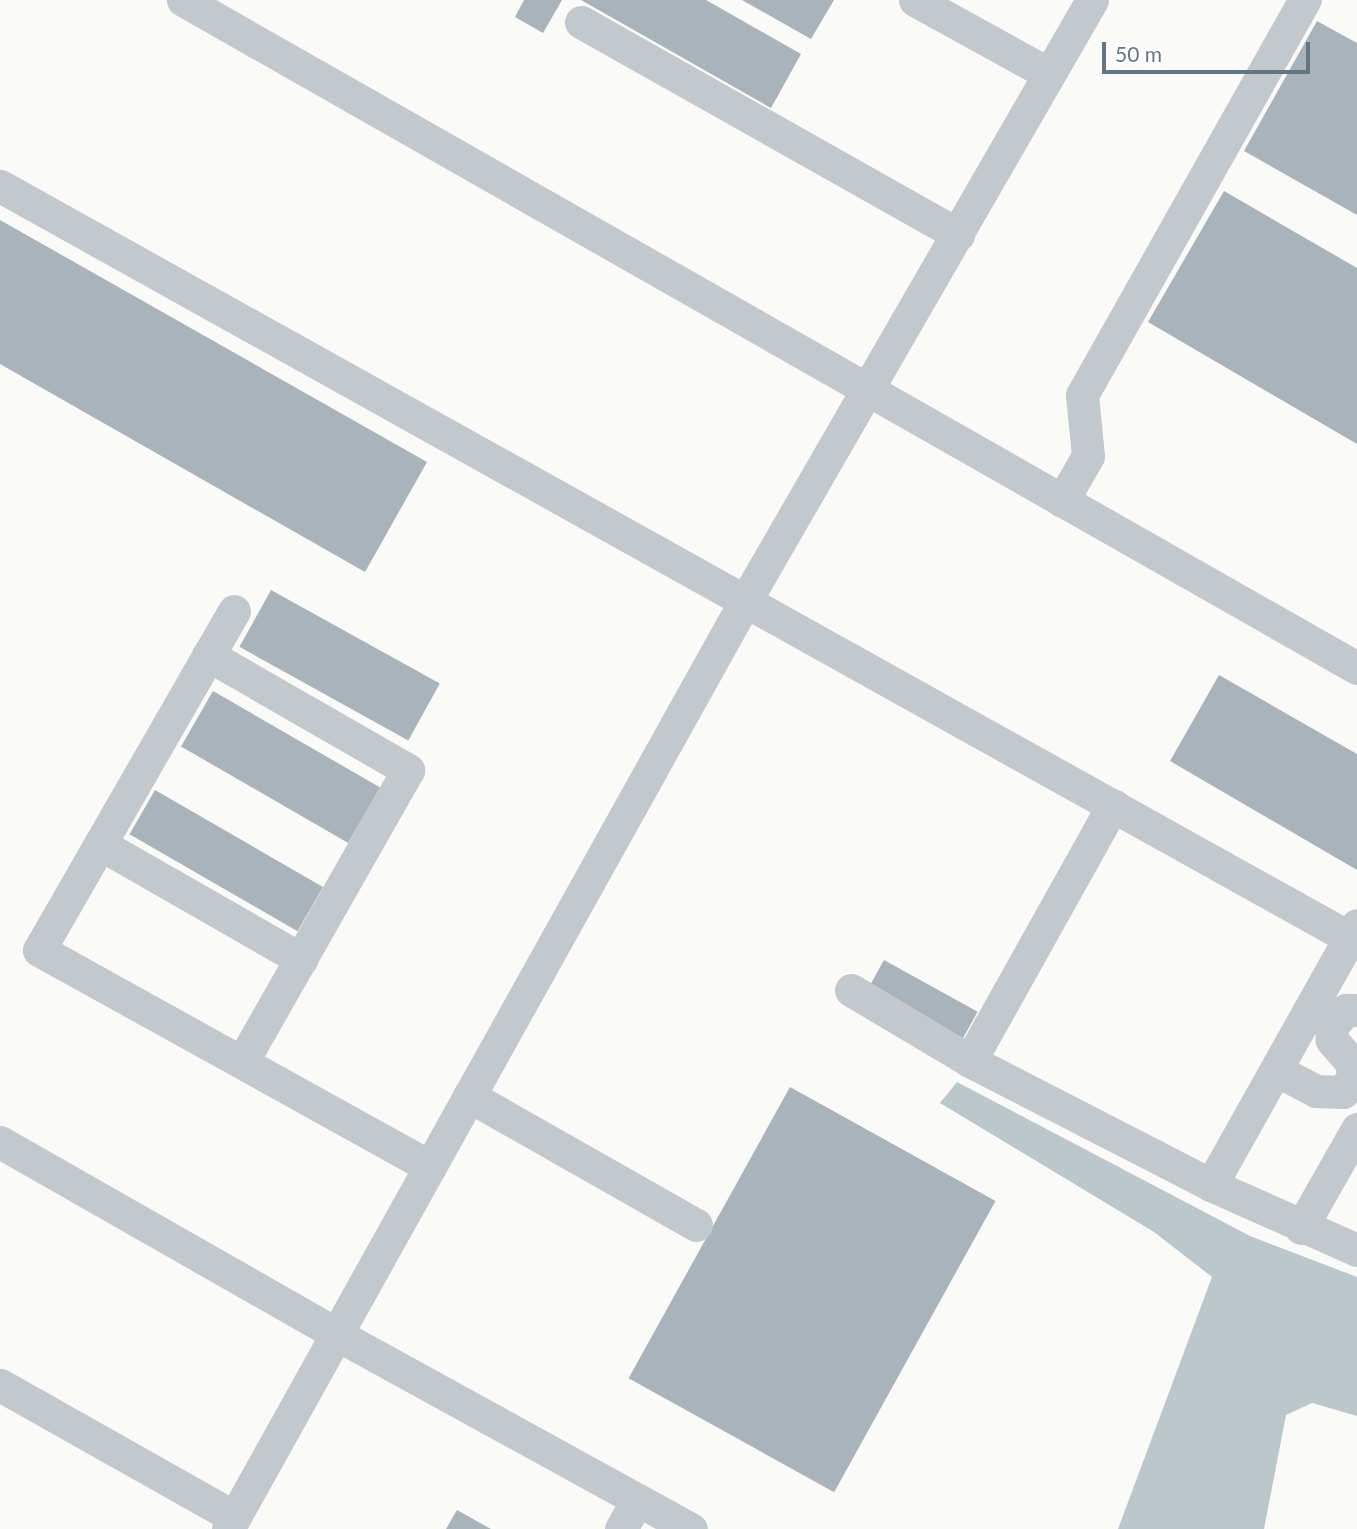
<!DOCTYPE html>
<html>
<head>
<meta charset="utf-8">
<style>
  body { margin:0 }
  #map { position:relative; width:1357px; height:1529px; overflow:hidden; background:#fafaf8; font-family:Lato,sans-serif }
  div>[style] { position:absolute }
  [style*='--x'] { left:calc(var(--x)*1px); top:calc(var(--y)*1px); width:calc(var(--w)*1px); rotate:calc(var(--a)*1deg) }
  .water>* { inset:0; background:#bbc7cb }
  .building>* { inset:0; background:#aab3b9; transform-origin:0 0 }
  .minor>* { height:33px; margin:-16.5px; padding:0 16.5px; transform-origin:16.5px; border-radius:16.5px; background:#c3c8cc }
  span { translate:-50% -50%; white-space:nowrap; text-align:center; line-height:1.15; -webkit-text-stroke:7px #fff; paint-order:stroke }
  .scale { position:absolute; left:1102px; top:42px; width:208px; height:32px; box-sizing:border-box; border:4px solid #657683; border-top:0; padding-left:9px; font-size:21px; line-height:24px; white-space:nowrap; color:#657683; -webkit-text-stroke:5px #fff; paint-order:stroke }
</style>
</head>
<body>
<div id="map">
  <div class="water">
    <i style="clip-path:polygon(957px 1082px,1250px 1236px,1357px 1277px,1357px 1416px,1312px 1403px,1286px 1415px,1264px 1529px,1118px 1529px,1212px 1277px,1154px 1232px,940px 1103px)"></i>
  </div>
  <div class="building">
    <i style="clip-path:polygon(524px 0,562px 0,543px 33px,515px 17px)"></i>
    <i style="clip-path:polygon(581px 0,706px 0,801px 54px,771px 108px)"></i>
    <i style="clip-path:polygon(742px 0,834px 0,811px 39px)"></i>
    <i style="clip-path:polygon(1317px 21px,1357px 43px,1357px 215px,1244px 151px)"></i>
    <i style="clip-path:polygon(1224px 191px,1357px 268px,1357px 444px,1148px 322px)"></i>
    <i style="clip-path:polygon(0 220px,427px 462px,365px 572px,0 364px)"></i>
    <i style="left:271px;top:590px;width:193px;height:65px;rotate:29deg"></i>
    <i style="clip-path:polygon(1219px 675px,1357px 754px,1357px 870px,1170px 761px)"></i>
    <i style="left:213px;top:691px;width:193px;height:64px;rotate:30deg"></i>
    <i style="left:155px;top:790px;width:194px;height:51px;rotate:30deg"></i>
    <i style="left:884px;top:960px;width:107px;height:34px;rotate:29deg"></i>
    <i style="left:790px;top:1087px;width:235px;height:333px;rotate:29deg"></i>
    <i style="clip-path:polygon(457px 1510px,491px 1529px,446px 1529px)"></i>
  </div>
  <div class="minor">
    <i style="--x:183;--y:0;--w:1351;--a:29.64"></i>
    <i style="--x:915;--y:0;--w:153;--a:28.9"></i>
    <i style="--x:581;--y:22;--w:433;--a:29.4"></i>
    <i style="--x:0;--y:186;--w:1553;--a:29.12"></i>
    <i style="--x:1062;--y:501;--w:52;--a:-60"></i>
    <i style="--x:1088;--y:456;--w:61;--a:-95.6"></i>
    <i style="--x:1082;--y:395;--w:454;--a:-60.6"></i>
    <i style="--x:234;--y:611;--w:391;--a:119.9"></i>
    <i style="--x:39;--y:950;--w:447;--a:29"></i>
    <i style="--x:208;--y:655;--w:231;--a:29.9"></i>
    <i style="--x:408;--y:770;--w:336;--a:119.6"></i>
    <i style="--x:100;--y:844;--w:232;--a:29.8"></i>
    <i style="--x:851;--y:990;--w:139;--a:30.8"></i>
    <i style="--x:970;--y:1061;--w:271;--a:27.2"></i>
    <i style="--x:1211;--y:1185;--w:160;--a:24"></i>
    <i style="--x:970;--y:1061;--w:293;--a:-60.8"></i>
    <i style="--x:1276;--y:1070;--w:45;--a:27.7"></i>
    <i style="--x:1316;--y:1091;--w:27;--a:2"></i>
    <i style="--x:1343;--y:1092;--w:20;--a:-57"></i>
    <i style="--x:1354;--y:1075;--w:15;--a:-106"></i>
    <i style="--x:1350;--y:1061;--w:28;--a:-131"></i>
    <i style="--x:1332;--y:1040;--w:13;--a:-94"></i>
    <i style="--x:1331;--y:1027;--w:23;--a:-49"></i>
    <i style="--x:1346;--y:1010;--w:11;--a:0"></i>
    <i style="--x:469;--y:1096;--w:261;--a:29.6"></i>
    <i style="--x:0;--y:1142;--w:387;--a:29.7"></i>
    <i style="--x:336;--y:1334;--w:405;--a:28.8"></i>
    <i style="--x:1211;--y:1185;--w:298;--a:-60.7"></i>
    <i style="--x:1301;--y:1228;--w:114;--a:-60.5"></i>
    <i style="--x:0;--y:1385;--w:269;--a:29.4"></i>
    <i style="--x:228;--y:1529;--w:1060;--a:-60.87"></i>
    <i style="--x:744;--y:603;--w:696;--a:-60.01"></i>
    <i style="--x:621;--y:1529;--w:33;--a:-61"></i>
  </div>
  <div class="scale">50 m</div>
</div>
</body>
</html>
